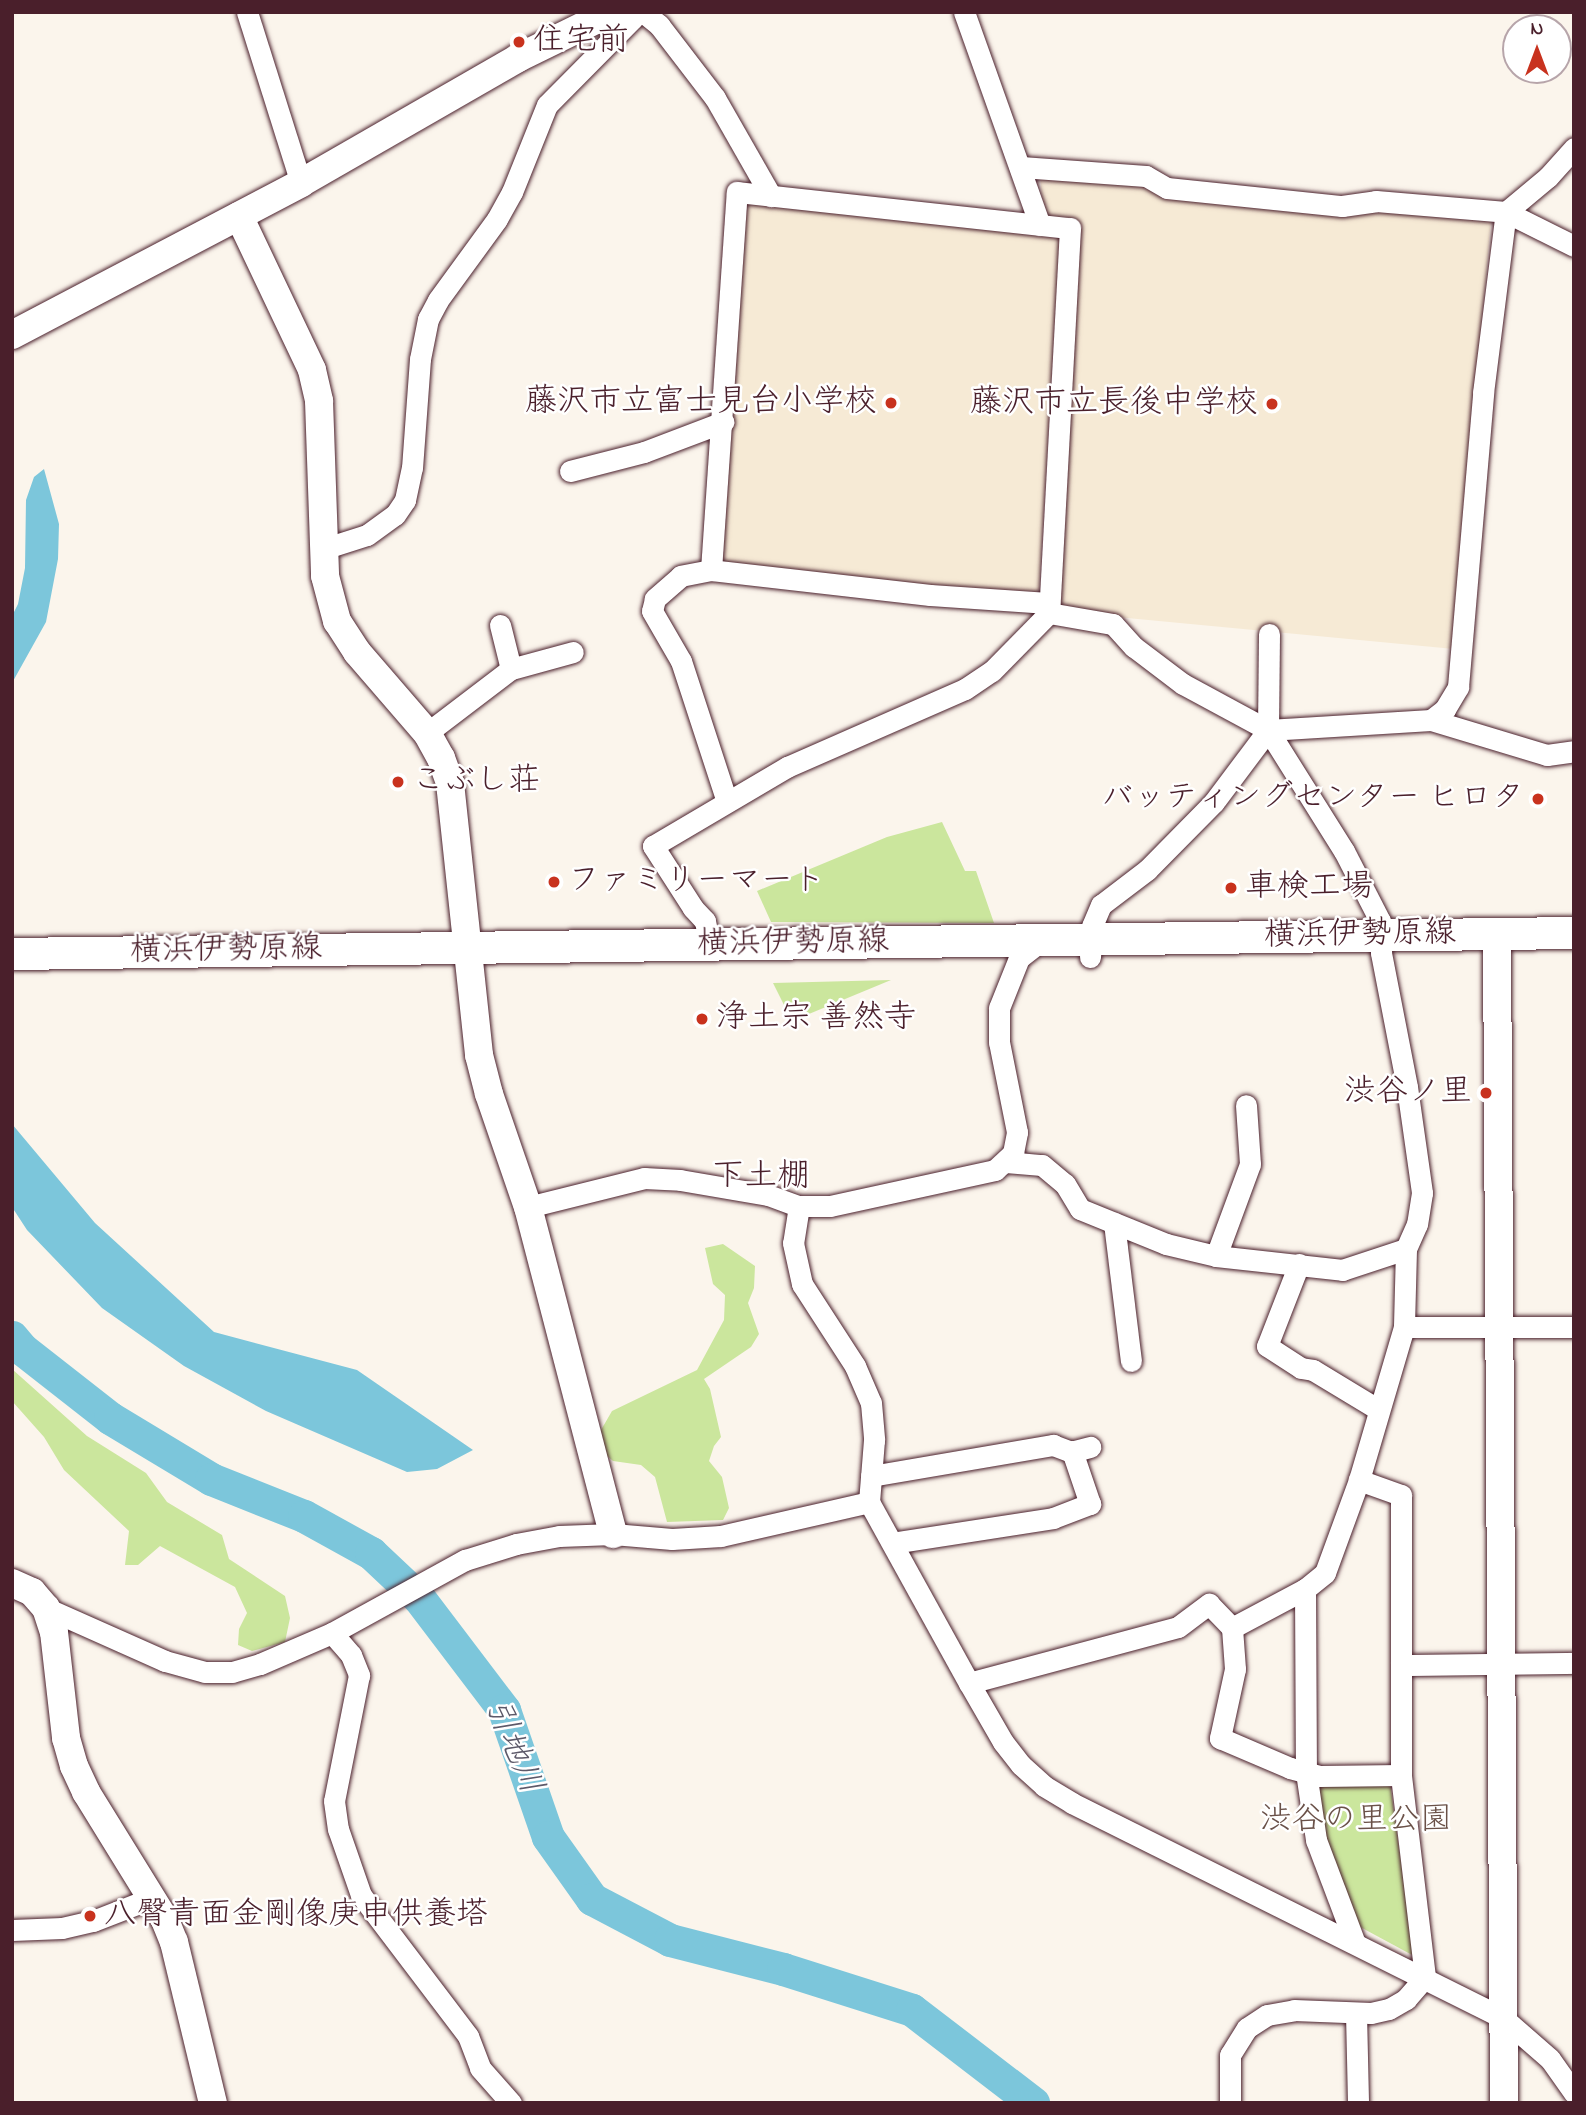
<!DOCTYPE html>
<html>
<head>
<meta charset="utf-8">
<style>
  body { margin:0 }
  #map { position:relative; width:1586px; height:2115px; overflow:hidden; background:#fbf5ec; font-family:"Indie Flower","Klee One",sans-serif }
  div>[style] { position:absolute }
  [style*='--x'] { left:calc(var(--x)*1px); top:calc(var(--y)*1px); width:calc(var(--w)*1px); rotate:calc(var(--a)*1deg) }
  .built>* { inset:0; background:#f6ead5 }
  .green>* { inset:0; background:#cbe69d }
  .water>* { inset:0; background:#7cc6db }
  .river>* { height:33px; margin:-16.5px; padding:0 16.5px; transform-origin:16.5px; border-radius:16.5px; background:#7cc6db }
  .roads { filter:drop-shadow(0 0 2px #4a1f2b) drop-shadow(0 0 2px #4a1f2b) }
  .street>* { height:21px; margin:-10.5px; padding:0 10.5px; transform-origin:10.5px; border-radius:10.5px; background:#fff }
  .secondary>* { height:28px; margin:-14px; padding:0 14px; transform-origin:14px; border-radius:14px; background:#fff }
  .primary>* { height:32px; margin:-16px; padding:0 16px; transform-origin:16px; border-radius:16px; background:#fff }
  .dots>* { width:19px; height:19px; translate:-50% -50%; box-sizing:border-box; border:4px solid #fff; border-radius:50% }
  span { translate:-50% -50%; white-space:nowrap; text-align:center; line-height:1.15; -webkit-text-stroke:5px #fff; paint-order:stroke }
  .poi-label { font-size:32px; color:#4a1f2b }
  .left { translate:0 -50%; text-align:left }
  .right { translate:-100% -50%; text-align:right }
  .street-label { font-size:32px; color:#4a1f2b }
  .park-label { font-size:32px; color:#6a5148 }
  .neighbourhood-label { font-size:33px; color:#4a1f2b }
  .water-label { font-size:33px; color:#5c5969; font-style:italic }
  .frame { position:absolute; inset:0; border:14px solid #4a1f2b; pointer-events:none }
  .north { position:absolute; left:1502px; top:14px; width:70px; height:70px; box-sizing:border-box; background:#fff; border:2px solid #b7a5aa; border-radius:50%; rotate:0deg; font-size:19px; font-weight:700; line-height:28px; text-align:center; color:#4a1f2b }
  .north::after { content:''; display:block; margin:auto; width:24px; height:32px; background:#c8321e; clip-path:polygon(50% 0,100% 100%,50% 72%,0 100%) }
</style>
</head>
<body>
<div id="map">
  <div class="built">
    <i style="clip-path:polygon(1040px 173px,1491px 218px,1454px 649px,1064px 612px,1058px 603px,1076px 219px,1043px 217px)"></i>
    <i style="clip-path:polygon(741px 199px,1052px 230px,1060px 239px,1039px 589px,1030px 597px,719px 565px)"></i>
  </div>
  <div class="green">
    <i style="clip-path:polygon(942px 822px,965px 871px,976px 871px,994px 923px,771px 922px,757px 891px,887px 837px)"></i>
    <i style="clip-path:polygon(891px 980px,792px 1021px,773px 983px)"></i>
    <i style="clip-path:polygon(723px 1244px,755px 1266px,754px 1288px,748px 1303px,759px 1334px,751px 1347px,704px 1379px,710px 1389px,721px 1437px,714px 1446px,709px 1461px,722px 1477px,729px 1508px,723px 1520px,667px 1522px,655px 1477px,641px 1465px,613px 1461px,605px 1454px,601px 1430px,612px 1411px,697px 1370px,724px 1320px,725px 1295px,713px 1284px,705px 1248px)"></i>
    <i style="clip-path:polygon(12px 1369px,87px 1436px,146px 1473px,167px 1502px,222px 1535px,229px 1559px,285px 1596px,290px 1618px,285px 1642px,252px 1651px,238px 1645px,239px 1629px,247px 1613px,235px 1587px,160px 1546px,138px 1565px,125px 1565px,129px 1531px,64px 1470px,44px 1437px,12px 1401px)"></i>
    <i style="clip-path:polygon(1313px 1782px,1390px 1783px,1414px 1956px,1351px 1922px,1328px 1868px)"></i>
  </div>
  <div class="water">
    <i style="clip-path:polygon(44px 469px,59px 524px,58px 559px,46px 622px,12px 683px,12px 616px,18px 604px,25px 568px,26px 500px,34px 477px)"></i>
    <i style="clip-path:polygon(12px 1124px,95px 1223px,214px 1332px,357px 1370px,473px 1450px,437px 1469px,407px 1472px,266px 1411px,184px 1366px,102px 1308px,27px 1230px,12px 1207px)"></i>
  </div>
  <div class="river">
    <i style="--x:12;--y:1337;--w:16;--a:50"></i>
    <i style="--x:22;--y:1349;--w:112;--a:38.1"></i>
    <i style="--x:110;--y:1418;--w:118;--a:31.1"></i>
    <i style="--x:211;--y:1479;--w:100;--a:21.7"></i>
    <i style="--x:304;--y:1516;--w:77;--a:28.9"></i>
    <i style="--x:371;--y:1553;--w:66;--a:43.2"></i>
    <i style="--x:419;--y:1598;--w:141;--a:52.8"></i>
    <i style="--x:504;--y:1710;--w:134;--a:70.9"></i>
    <i style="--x:548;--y:1837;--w:76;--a:54.6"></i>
    <i style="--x:592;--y:1899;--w:88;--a:27.7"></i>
    <i style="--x:670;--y:1940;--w:117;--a:14.4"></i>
    <i style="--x:783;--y:1969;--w:135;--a:17.6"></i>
    <i style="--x:912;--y:2010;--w:153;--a:37.5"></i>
  </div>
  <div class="roads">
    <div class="street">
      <i style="--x:247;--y:12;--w:179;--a:72.5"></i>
      <i style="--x:643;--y:12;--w:21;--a:39"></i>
      <i style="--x:659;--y:25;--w:92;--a:52.5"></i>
      <i style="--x:715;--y:98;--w:113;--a:60.3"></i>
      <i style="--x:964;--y:12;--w:226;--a:70.4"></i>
      <i style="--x:1021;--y:167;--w:125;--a:4.1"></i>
      <i style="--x:1146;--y:176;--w:24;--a:30"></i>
      <i style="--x:1167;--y:188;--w:176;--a:5.9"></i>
      <i style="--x:1342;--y:206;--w:34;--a:-8"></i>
      <i style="--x:1376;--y:201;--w:130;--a:4.8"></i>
      <i style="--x:1506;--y:212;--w:76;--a:26.6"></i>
      <i style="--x:570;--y:471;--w:76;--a:-14.4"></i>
      <i style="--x:644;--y:452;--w:85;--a:-20.8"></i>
      <i style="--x:323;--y:549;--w:46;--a:-17.7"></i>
      <i style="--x:367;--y:535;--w:34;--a:-36"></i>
      <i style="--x:395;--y:515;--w:18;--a:-56"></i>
      <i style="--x:405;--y:500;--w:33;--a:-78"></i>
      <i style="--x:412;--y:468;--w:109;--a:-85.8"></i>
      <i style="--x:420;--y:359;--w:41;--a:-78.7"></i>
      <i style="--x:428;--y:319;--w:21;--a:-62"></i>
      <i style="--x:438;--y:300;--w:100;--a:-53.9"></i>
      <i style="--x:497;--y:219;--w:31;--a:-61"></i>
      <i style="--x:512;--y:192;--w:94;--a:-68.1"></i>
      <i style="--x:547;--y:105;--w:122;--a:-45.3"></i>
      <i style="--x:633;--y:18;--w:6;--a:-99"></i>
      <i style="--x:711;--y:570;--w:31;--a:169"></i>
      <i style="--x:681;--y:576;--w:35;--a:139"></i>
      <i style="--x:655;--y:599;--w:12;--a:104"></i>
      <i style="--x:652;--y:611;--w:58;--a:59.9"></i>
      <i style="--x:681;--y:661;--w:148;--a:71.9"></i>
      <i style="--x:1048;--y:603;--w:118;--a:-176.1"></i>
      <i style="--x:930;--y:595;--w:220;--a:-173.5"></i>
      <i style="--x:711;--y:570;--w:379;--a:-86.1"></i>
      <i style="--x:737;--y:192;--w:335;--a:6.2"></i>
      <i style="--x:1070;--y:228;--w:386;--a:93.1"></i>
      <i style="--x:1049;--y:613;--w:65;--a:9.8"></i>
      <i style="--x:1113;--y:624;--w:31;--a:48"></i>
      <i style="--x:1134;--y:647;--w:61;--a:37.1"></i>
      <i style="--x:1183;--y:684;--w:97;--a:28.4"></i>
      <i style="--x:1268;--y:730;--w:143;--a:57.9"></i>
      <i style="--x:1344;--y:851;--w:79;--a:62.8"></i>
      <i style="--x:1380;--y:921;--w:32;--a:88"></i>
      <i style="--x:1381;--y:953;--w:136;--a:79"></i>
      <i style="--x:1407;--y:1087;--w:107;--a:81.9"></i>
      <i style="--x:1422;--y:1193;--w:31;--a:99"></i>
      <i style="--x:1417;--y:1224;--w:27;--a:114"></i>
      <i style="--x:1406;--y:1249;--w:78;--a:91.5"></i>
      <i style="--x:1404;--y:1327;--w:159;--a:106.4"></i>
      <i style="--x:1359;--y:1480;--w:99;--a:110.1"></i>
      <i style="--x:1325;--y:1573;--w:26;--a:141"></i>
      <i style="--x:1305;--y:1589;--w:83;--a:151.9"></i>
      <i style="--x:1232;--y:1628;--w:41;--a:85.8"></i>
      <i style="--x:1235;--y:1669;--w:71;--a:102.3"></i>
      <i style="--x:1220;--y:1738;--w:76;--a:23.2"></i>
      <i style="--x:1290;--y:1768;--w:31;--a:15"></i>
      <i style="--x:1320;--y:1776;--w:81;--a:-0.7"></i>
      <i style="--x:500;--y:625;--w:45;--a:76"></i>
      <i style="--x:1431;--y:720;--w:121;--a:16.8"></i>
      <i style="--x:1547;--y:755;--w:27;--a:-8"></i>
      <i style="--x:1268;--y:730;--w:96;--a:-89.4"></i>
      <i style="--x:427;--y:733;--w:106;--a:-37.3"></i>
      <i style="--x:511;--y:669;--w:64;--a:-15.3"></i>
      <i style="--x:710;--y:945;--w:25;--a:-102"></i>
      <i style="--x:705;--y:921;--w:18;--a:-133"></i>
      <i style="--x:693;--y:908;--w:74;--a:-122.8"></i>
      <i style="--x:653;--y:846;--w:156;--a:-30.5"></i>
      <i style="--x:787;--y:767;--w:194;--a:-23.7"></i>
      <i style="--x:965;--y:689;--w:32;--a:-34"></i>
      <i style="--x:992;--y:671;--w:81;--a:-45.5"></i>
      <i style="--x:1090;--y:957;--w:31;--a:-86"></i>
      <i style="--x:1092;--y:926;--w:23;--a:-67"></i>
      <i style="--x:1101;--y:905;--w:58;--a:-37.3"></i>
      <i style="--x:1147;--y:870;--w:95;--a:-45.4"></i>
      <i style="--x:1214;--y:802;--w:90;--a:-53.1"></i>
      <i style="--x:1268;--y:730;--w:163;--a:-3.5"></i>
      <i style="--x:1431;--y:720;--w:18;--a:-38"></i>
      <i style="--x:1445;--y:709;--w:26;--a:-59"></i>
      <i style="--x:1458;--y:687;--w:295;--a:-85.1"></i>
      <i style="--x:1483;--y:393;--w:182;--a:-82.8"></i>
      <i style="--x:1506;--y:212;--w:55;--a:-39.8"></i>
      <i style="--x:1548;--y:177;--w:39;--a:-48"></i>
      <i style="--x:1006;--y:1162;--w:36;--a:5"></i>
      <i style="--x:1042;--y:1165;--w:30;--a:40"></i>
      <i style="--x:1065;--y:1184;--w:29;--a:59"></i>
      <i style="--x:1080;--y:1209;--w:93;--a:22.1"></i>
      <i style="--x:1166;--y:1244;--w:51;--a:13.5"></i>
      <i style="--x:1216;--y:1256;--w:127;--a:6.3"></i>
      <i style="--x:1342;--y:1270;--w:67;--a:-18.2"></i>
      <i style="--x:799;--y:1206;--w:37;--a:99"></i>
      <i style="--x:793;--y:1243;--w:42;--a:77.6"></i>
      <i style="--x:802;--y:1284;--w:98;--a:57.1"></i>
      <i style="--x:855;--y:1366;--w:40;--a:66.6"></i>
      <i style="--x:871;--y:1403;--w:37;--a:85"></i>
      <i style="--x:874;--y:1440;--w:62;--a:94.6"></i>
      <i style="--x:869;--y:1502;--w:207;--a:61.1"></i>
      <i style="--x:969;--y:1683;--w:68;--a:60"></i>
      <i style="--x:1003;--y:1742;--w:29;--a:52"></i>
      <i style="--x:1021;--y:1765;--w:31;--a:42"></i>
      <i style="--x:1044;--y:1786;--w:33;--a:31"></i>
      <i style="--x:1072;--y:1803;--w:482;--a:26.5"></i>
      <i style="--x:1503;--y:2018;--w:62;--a:41.1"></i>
      <i style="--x:1550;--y:2059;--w:42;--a:54.8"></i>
      <i style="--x:528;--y:1207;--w:120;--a:-14"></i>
      <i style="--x:644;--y:1178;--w:36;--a:3"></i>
      <i style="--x:680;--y:1180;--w:89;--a:9.7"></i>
      <i style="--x:768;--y:1195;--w:33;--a:20"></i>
      <i style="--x:799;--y:1206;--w:31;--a:0"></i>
      <i style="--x:830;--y:1206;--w:169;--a:-12.3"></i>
      <i style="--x:995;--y:1170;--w:25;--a:-43"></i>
      <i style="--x:1013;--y:1153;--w:21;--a:-79"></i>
      <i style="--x:1017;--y:1132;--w:92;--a:-101.3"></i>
      <i style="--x:999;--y:1042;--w:34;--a:-90"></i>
      <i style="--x:999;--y:1008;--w:54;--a:-68.2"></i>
      <i style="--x:1019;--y:958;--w:29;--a:-38"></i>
      <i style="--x:1114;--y:1223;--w:139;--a:83"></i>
      <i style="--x:1216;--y:1256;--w:98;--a:-69.7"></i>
      <i style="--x:1250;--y:1164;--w:59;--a:-93.9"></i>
      <i style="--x:1299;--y:1264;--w:88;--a:111.3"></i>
      <i style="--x:1267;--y:1346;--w:40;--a:32.9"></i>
      <i style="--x:1301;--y:1368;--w:12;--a:9"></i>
      <i style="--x:1313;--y:1370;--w:77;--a:31.2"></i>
      <i style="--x:1404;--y:1327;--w:170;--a:0"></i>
      <i style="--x:871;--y:1476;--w:185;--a:-9.7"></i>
      <i style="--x:1053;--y:1445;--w:19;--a:21"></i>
      <i style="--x:1071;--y:1452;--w:20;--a:-15"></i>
      <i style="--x:892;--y:1543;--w:163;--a:-8.8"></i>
      <i style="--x:1053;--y:1518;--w:40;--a:-21"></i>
      <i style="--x:1090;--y:1504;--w:56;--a:-108.8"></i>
      <i style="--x:1305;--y:1589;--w:183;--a:89.7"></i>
      <i style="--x:1306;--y:1772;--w:69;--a:81.6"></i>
      <i style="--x:1316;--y:1840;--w:110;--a:69.3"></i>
      <i style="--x:46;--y:1608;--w:130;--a:24"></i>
      <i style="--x:165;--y:1661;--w:41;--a:15.4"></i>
      <i style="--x:205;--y:1672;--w:27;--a:0"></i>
      <i style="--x:232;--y:1672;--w:29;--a:-16"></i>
      <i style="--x:260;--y:1664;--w:78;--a:-23.3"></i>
      <i style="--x:332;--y:1633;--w:152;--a:-28.8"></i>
      <i style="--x:465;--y:1560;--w:53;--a:-17.4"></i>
      <i style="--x:516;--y:1544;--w:44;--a:-10.5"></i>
      <i style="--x:559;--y:1536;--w:54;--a:-2.1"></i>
      <i style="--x:613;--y:1534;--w:59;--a:4.8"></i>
      <i style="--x:672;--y:1539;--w:49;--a:-3.5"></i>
      <i style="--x:721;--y:1536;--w:152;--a:-12.9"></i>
      <i style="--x:332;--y:1633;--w:29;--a:49"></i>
      <i style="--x:351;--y:1655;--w:22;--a:68"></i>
      <i style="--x:359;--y:1675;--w:128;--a:101.2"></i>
      <i style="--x:334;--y:1801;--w:28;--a:82"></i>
      <i style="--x:338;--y:1829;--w:70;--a:70.8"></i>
      <i style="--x:361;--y:1895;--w:177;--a:52.8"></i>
      <i style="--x:468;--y:2036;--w:34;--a:69"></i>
      <i style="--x:480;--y:2068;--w:47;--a:48.5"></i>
      <i style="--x:1401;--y:1665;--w:173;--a:-0.7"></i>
      <i style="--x:969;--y:1683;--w:216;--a:-15"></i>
      <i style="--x:1178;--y:1627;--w:39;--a:-37"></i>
      <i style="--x:1209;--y:1604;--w:33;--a:46"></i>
      <i style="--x:12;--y:1930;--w:50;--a:-2.3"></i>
      <i style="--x:62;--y:1928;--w:32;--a:-13"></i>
      <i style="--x:93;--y:1921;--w:63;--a:-21.3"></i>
      <i style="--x:1356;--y:2013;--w:90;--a:88.7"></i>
      <i style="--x:1230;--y:2103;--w:48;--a:-90"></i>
      <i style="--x:1230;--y:2055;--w:32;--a:-58"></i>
      <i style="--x:1247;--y:2028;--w:24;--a:-33"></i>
      <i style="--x:1267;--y:2015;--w:27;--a:-10"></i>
      <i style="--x:1294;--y:2010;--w:77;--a:2.2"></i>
      <i style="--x:1371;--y:2013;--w:18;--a:-13"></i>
      <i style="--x:1389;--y:2009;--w:20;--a:-30"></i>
      <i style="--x:1406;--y:1999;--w:29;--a:-49"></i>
      <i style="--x:1425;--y:1977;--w:203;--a:-96.8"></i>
      <i style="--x:1401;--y:1775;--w:280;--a:-90"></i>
      <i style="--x:1401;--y:1495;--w:45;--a:-160.3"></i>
    </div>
    <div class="secondary">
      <i style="--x:239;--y:216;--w:170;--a:64.6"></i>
      <i style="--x:312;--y:370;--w:32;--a:77"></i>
      <i style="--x:319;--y:401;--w:175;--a:88"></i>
      <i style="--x:325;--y:576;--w:47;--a:75.1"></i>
      <i style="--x:337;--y:621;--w:37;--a:57"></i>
      <i style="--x:357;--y:652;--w:107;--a:49.2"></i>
      <i style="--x:427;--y:733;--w:29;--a:61"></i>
      <i style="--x:441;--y:758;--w:27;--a:70"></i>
      <i style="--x:450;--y:783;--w:274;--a:83.9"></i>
      <i style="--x:479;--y:1055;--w:40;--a:75.6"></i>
      <i style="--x:489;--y:1094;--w:120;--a:71"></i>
      <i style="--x:528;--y:1207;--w:338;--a:75.4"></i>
      <i style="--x:12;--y:335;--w:327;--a:-27.7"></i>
      <i style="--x:301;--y:183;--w:250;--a:-29.9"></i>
      <i style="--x:518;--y:58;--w:105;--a:-26.1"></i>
      <i style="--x:1497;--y:935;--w:1168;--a:89.66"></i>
      <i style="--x:12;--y:1583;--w:22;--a:24"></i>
      <i style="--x:32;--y:1592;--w:21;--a:49"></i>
      <i style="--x:46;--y:1608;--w:25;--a:72"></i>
      <i style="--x:54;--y:1632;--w:107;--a:83.5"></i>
      <i style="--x:66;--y:1738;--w:29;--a:74"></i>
      <i style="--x:74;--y:1766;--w:29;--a:65"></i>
      <i style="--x:86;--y:1792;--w:150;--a:58.3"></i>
      <i style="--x:165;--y:1920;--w:24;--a:68"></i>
      <i style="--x:174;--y:1942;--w:166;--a:76.4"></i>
    </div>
    <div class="primary">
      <i style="--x:12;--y:954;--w:1562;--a:-0.77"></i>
    </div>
  </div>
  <div class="dots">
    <i style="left:519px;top:42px;background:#c8321e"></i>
    <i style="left:891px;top:403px;background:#c8321e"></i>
    <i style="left:1272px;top:404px;background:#c8321e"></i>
    <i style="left:398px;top:782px;background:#c8321e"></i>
    <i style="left:1538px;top:799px;background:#c8321e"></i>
    <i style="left:554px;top:882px;background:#c8321e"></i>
    <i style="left:1231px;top:888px;background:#c8321e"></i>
    <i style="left:702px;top:1019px;background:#c8321e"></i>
    <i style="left:1486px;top:1093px;background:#c8321e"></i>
    <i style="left:90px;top:1916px;background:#c8321e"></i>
  </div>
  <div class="poi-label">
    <span class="left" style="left:533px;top:42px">住宅前</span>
    <span class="right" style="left:877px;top:403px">藤沢市立富士見台小学校</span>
    <span class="right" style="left:1258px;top:404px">藤沢市立長後中学校</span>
    <span class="left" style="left:412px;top:782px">こぶし荘</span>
    <span class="right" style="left:1524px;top:799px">バッティングセンター ヒロタ</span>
    <span class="left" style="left:568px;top:882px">ファミリーマート</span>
    <span class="left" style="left:1245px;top:888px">車検工場</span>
    <span class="left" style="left:716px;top:1019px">浄土宗 善然寺</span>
    <span class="right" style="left:1472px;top:1093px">渋谷ノ里</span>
    <span class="left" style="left:104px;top:1916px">八臀青面金剛像庚申供養塔</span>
  </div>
  <div class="street-label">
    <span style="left:1360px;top:936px;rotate:-1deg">横浜伊勢原線</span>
    <span style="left:793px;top:944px;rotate:-1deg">横浜伊勢原線</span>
    <span style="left:226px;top:951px;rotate:-1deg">横浜伊勢原線</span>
  </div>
  <div class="park-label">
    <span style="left:1356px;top:1821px">渋谷の里公園</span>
  </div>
  <div class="neighbourhood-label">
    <span style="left:761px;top:1178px">下土棚</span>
  </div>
  <div class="water-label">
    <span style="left:512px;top:1747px;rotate:67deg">引地川</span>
  </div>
  <div class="frame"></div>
  <div class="north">N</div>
</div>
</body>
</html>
